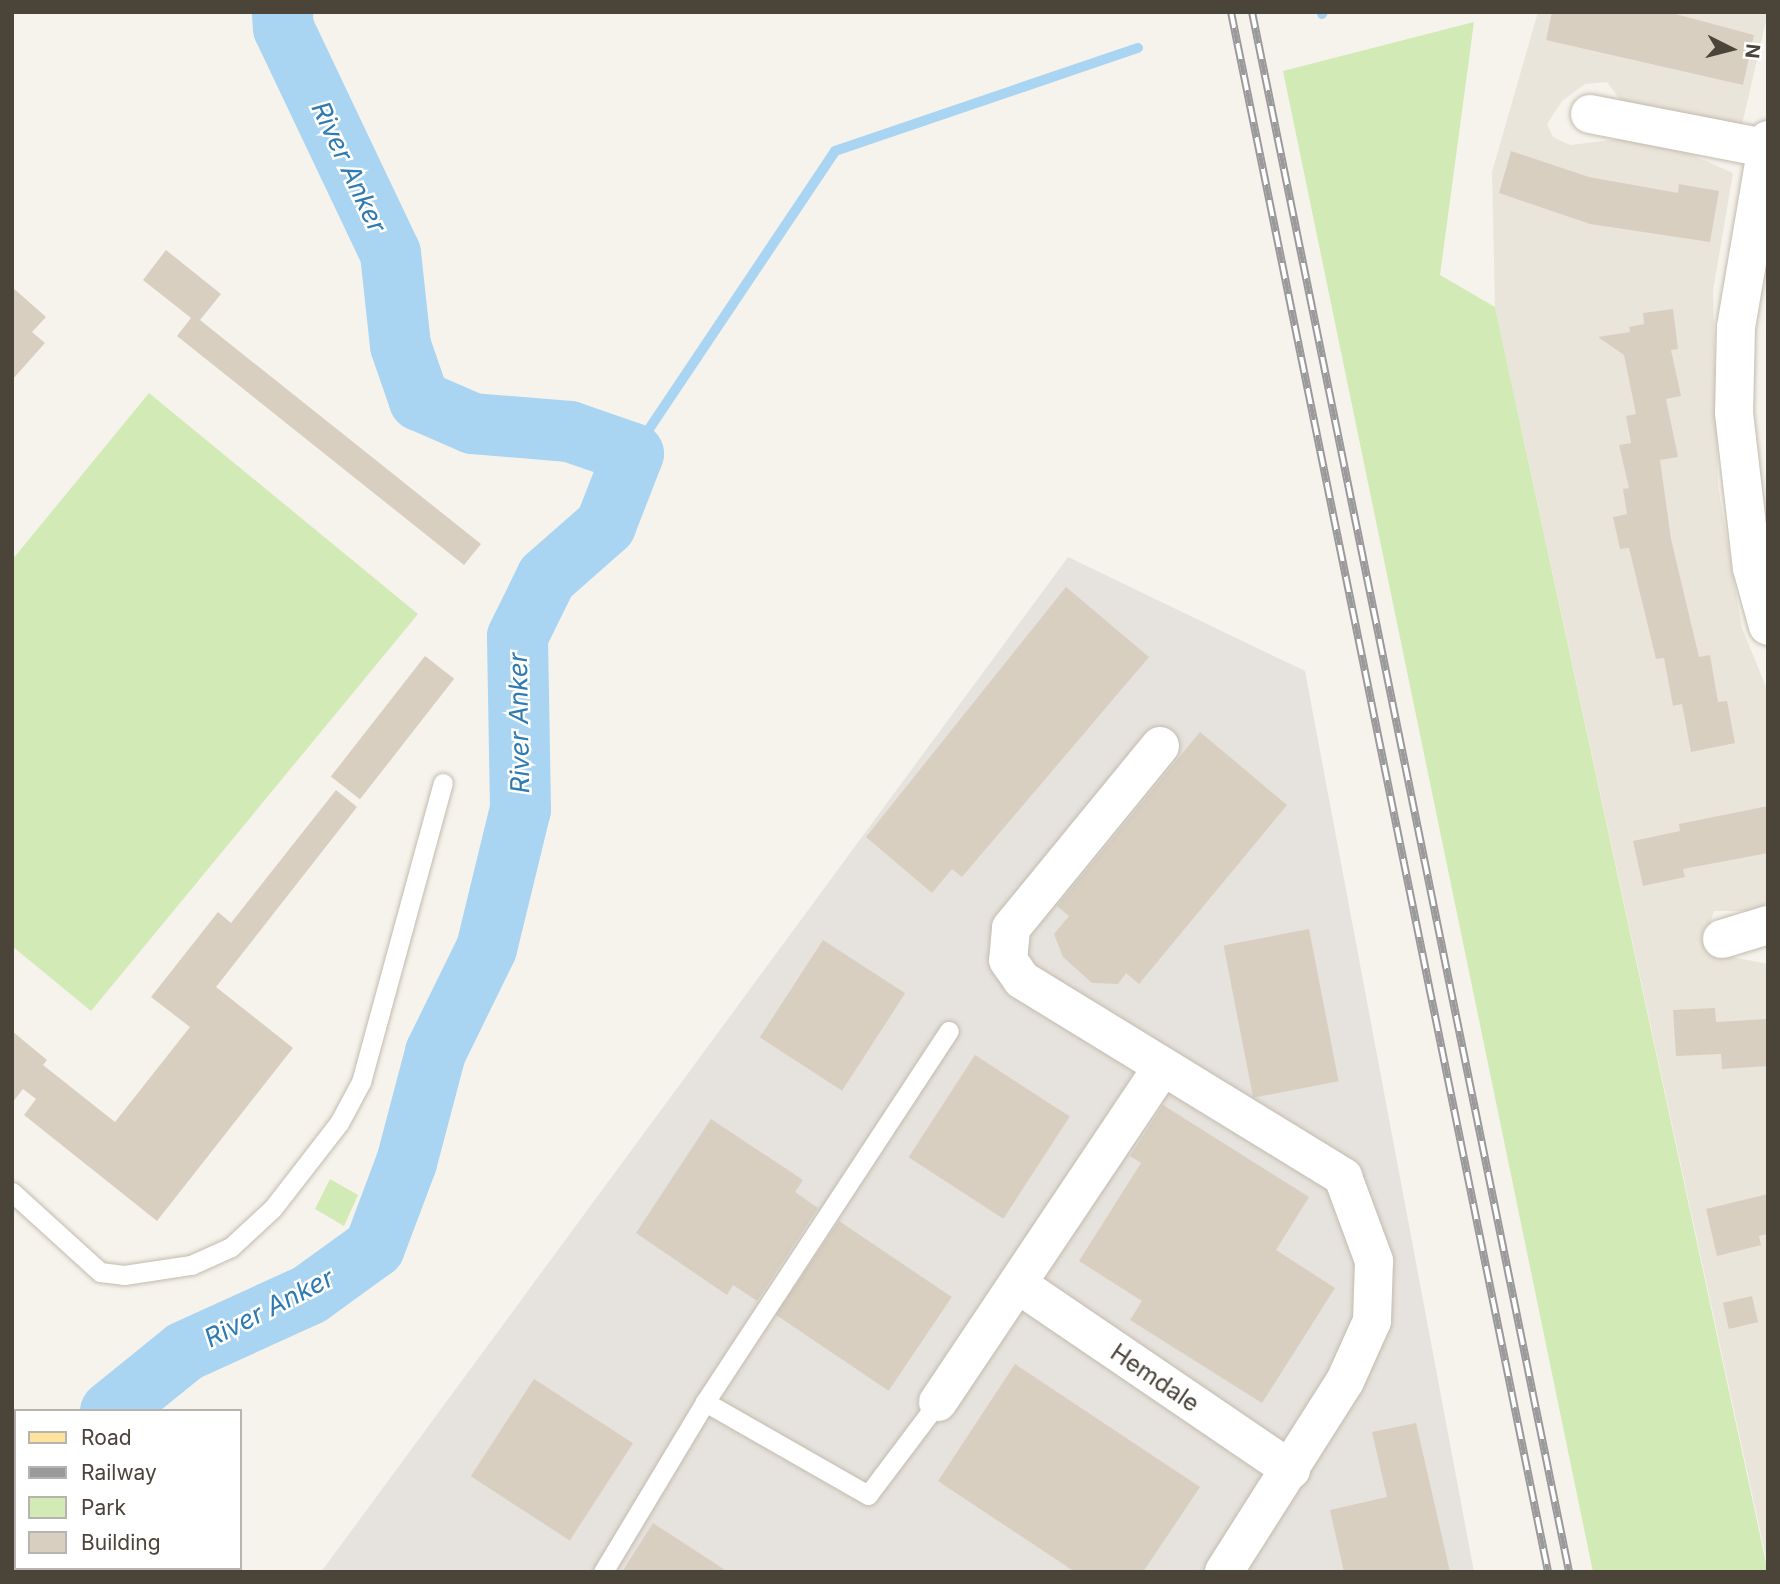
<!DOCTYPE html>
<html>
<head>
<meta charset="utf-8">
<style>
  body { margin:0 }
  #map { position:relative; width:1780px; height:1584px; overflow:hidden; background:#f6f3ec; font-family:Inter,sans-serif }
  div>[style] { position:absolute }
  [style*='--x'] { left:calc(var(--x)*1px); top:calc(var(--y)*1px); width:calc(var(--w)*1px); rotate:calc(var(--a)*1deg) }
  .residential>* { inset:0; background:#eae5da }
  .industrial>* { inset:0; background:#e6e2dd }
  .green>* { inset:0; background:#d2eab5 }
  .stream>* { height:10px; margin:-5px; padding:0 5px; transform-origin:5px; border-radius:5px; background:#a9d4f2 }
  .river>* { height:61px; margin:-30.5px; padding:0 30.5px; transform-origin:30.5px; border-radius:30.5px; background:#a9d4f2 }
  .building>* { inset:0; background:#d8cfc1; transform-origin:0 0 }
  .roads { filter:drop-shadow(0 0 2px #c2bbae) drop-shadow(0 0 2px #c2bbae) }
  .service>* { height:19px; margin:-9.5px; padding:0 9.5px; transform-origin:9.5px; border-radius:9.5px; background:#fff }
  .minor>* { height:38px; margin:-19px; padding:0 19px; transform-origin:19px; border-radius:19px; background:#fff }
  .primary>* { height:38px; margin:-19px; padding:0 19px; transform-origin:19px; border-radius:19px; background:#ffe39c }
  .rail>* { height:8px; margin-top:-4px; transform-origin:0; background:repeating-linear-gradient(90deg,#fff 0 16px,#9a9a9a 0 32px); box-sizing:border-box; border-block:2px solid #9a9a9a }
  span { translate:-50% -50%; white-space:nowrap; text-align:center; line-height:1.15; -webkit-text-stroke:5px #fff; paint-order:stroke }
  .street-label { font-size:24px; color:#4b4439 }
  .water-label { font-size:26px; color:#2e7ab2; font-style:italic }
  .frame { position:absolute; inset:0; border:14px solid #4b4439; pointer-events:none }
  .legend { position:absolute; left:14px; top:1409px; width:228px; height:161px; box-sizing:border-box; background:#fff; border:2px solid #b7b4b0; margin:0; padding:9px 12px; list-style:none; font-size:21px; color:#4b4439 }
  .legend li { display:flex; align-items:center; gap:14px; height:35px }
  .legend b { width:35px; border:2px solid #b7b4b0 }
  .north { position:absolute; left:1696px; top:14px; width:70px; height:70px; -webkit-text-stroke:5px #fff; paint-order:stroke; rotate:96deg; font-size:19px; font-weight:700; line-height:28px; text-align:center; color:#4b4439 }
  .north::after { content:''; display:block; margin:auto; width:24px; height:32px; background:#4b4439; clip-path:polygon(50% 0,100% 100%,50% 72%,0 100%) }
</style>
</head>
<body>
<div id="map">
  <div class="residential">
    <i style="clip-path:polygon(1538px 12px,1768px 12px,1741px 129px,1625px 106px,1607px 82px,1585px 84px,1562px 101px,1547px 124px,1553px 137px,1570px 145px,1619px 139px,1688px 153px,1733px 173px,1713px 291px,1718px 486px,1742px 628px,1768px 692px,1768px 903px,1749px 911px,1714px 911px,1706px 937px,1722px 955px,1768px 964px,1768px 1567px,1495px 307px,1492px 172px)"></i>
  </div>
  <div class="industrial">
    <i style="clip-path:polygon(1068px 557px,1305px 671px,1474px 1572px,321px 1572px)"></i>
  </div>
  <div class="green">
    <i style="clip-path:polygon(1474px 22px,1440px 275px,1495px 307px,1768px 1572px,1593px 1572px,1283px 71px)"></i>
    <i style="clip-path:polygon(149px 393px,418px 614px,91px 1011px,12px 946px,12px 560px)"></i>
    <i style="clip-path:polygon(330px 1179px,358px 1195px,344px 1226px,315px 1209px)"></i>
  </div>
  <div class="stream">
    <i style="--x:1322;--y:14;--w:2;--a:-63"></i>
    <i style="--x:633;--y:453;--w:363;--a:-56.2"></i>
    <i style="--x:835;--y:151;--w:320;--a:-18.8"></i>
  </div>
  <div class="river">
    <i style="--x:110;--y:1411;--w:95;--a:-39"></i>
    <i style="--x:184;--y:1351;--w:137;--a:-24.5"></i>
    <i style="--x:309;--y:1294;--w:80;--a:-35.9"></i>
    <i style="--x:374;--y:1247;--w:91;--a:-69.4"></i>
    <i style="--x:406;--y:1162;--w:114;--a:-75.2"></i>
    <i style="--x:435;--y:1052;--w:116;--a:-63.9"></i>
    <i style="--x:486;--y:948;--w:143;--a:-76.3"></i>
    <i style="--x:520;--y:809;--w:173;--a:-91"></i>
    <i style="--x:517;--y:636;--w:66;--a:-63.8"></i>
    <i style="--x:546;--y:577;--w:79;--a:-41.4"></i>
    <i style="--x:605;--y:525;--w:77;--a:-68.7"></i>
    <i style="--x:633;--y:453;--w:68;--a:-161"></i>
    <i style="--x:569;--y:431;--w:97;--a:-175.3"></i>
    <i style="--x:472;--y:423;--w:58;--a:-156.5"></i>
    <i style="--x:419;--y:400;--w:58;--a:-109.1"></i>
    <i style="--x:400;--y:345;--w:93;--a:-96.2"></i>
    <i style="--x:390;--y:253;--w:249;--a:-115.4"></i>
    <i style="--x:283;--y:28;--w:16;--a:-94"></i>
    <i style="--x:12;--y:1489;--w:5;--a:-37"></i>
  </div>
  <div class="building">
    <i style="clip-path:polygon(1552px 12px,1668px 12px,1754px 35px,1743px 85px,1546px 40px)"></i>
    <i style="clip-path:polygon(1511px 151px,1589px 177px,1678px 193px,1679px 184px,1719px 191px,1710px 242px,1590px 224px,1499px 193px)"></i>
    <i style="clip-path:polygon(166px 250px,221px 294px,200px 320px,481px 544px,464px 565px,177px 336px,191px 318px,143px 280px)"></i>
    <i style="clip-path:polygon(12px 287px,46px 317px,32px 332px,45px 343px,12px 380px)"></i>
    <i style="clip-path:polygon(1673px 309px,1678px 349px,1671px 350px,1681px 396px,1666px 399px,1678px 457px,1660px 460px,1671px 539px,1699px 657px,1710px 655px,1718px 702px,1727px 701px,1735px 743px,1691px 752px,1682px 704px,1673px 706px,1664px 658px,1656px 659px,1629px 548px,1620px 549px,1613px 517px,1627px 514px,1623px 489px,1629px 488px,1619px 445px,1631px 443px,1626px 416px,1636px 414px,1624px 355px,1598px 337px,1630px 332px,1629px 327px,1644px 324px,1643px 313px)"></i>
    <i style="clip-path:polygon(1066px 587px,1149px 657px,962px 877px,952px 869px,932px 893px,866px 837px)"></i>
    <i style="left:425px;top:656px;width:37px;height:153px;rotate:38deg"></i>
    <i style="clip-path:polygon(1200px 732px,1287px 805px,1139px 984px,1126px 973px,1118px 984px,1092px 983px,1063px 957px,1054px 934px,1069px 916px,1057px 906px)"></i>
    <i style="clip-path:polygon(336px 790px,357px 807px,216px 987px,293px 1048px,157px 1221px,24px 1115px,36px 1099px,23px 1089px,12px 1103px,12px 1031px,47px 1060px,43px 1065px,115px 1122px,190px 1027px,151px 997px,218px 912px,231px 923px)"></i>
    <i style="clip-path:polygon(1768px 806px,1768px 853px,1683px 869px,1685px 877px,1643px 886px,1633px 841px,1680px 831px,1679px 824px)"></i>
    <i style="left:1309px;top:929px;width:155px;height:87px;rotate:79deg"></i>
    <i style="left:823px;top:940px;width:98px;height:116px;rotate:33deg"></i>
    <i style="clip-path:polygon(1715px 1008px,1716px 1022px,1766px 1019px,1768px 1066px,1722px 1069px,1721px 1054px,1676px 1056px,1673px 1010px)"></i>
    <i style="left:975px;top:1055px;width:113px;height:122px;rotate:33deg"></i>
    <i style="clip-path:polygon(1163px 1105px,1309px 1197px,1276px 1250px,1335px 1288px,1262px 1403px,1130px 1320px,1142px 1301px,1079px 1261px,1141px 1163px,1130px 1156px)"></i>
    <i style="clip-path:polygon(711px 1119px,803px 1180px,795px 1192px,818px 1208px,757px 1301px,733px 1285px,727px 1295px,636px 1233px)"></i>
    <i style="clip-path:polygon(1768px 1194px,1768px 1234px,1759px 1236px,1761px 1245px,1717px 1256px,1706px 1209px)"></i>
    <i style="left:839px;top:1221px;width:136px;height:113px;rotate:34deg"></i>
    <i style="left:1752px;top:1296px;width:27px;height:30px;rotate:77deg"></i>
    <i style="clip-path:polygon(1015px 1364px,1200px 1487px,1143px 1572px,1075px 1572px,938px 1481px)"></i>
    <i style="left:534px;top:1379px;width:118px;height:116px;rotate:33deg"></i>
    <i style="clip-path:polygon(1416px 1423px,1450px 1572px,1344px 1572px,1330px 1510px,1387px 1497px,1372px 1432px)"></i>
    <i style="clip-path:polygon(653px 1523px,728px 1572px,622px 1572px)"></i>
  </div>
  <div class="roads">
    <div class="service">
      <i style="--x:12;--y:1192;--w:119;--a:42.3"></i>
      <i style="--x:100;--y:1272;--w:24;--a:7"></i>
      <i style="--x:124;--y:1275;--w:68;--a:-8.5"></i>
      <i style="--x:191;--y:1265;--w:44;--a:-24.2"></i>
      <i style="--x:231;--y:1247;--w:57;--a:-42.9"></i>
      <i style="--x:273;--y:1208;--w:108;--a:-52.2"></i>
      <i style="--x:339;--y:1123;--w:47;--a:-61.8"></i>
      <i style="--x:361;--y:1082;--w:310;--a:-74.7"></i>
      <i style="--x:938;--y:1402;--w:116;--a:127"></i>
      <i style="--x:868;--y:1495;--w:188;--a:-150.3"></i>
      <i style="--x:705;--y:1402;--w:444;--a:-56.7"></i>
      <i style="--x:603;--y:1572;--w:198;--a:-59"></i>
    </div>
    <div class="minor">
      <i style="--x:1590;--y:114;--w:178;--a:11"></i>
      <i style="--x:1768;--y:140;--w:190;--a:99.7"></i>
      <i style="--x:1736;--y:327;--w:86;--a:91.3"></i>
      <i style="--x:1734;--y:413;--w:156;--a:83.4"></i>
      <i style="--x:1752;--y:568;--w:60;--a:74.6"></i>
      <i style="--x:1160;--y:746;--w:235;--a:129.3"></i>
      <i style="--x:1011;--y:928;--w:32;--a:95"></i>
      <i style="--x:1008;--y:960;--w:24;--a:55"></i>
      <i style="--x:1022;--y:980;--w:377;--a:31.5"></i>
      <i style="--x:1343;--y:1177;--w:90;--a:69.7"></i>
      <i style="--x:1374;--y:1261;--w:60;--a:91.9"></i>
      <i style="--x:1372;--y:1321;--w:66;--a:114.2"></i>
      <i style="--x:1345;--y:1381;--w:226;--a:122.4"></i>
      <i style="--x:1722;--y:939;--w:48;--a:-16.9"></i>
      <i style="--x:1019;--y:1285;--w:329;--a:34.2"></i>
      <i style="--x:938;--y:1402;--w:403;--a:-56.2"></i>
    </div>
    <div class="primary">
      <i style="--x:12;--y:1457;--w:6;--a:51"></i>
      <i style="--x:103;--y:1568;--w:5;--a:53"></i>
    </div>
  </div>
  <div class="rail">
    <i style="--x:1231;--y:12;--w:1592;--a:78.51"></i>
    <i style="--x:1252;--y:12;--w:1592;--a:78.51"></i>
  </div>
  <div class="street-label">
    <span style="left:1155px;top:1378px;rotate:34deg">Hemdale</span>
  </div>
  <div class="water-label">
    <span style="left:349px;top:167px;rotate:65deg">River Anker</span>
    <span style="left:519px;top:723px;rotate:-91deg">River Anker</span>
    <span style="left:269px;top:1308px;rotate:-27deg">River Anker</span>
  </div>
  <div class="frame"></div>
  <ul class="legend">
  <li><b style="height:9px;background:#ffe39c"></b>Road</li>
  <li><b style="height:9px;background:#9a9a9a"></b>Railway</li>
  <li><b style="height:19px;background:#d2eab5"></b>Park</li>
  <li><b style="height:19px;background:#d8cfc1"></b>Building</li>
  </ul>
  <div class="north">N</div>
</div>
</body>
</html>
